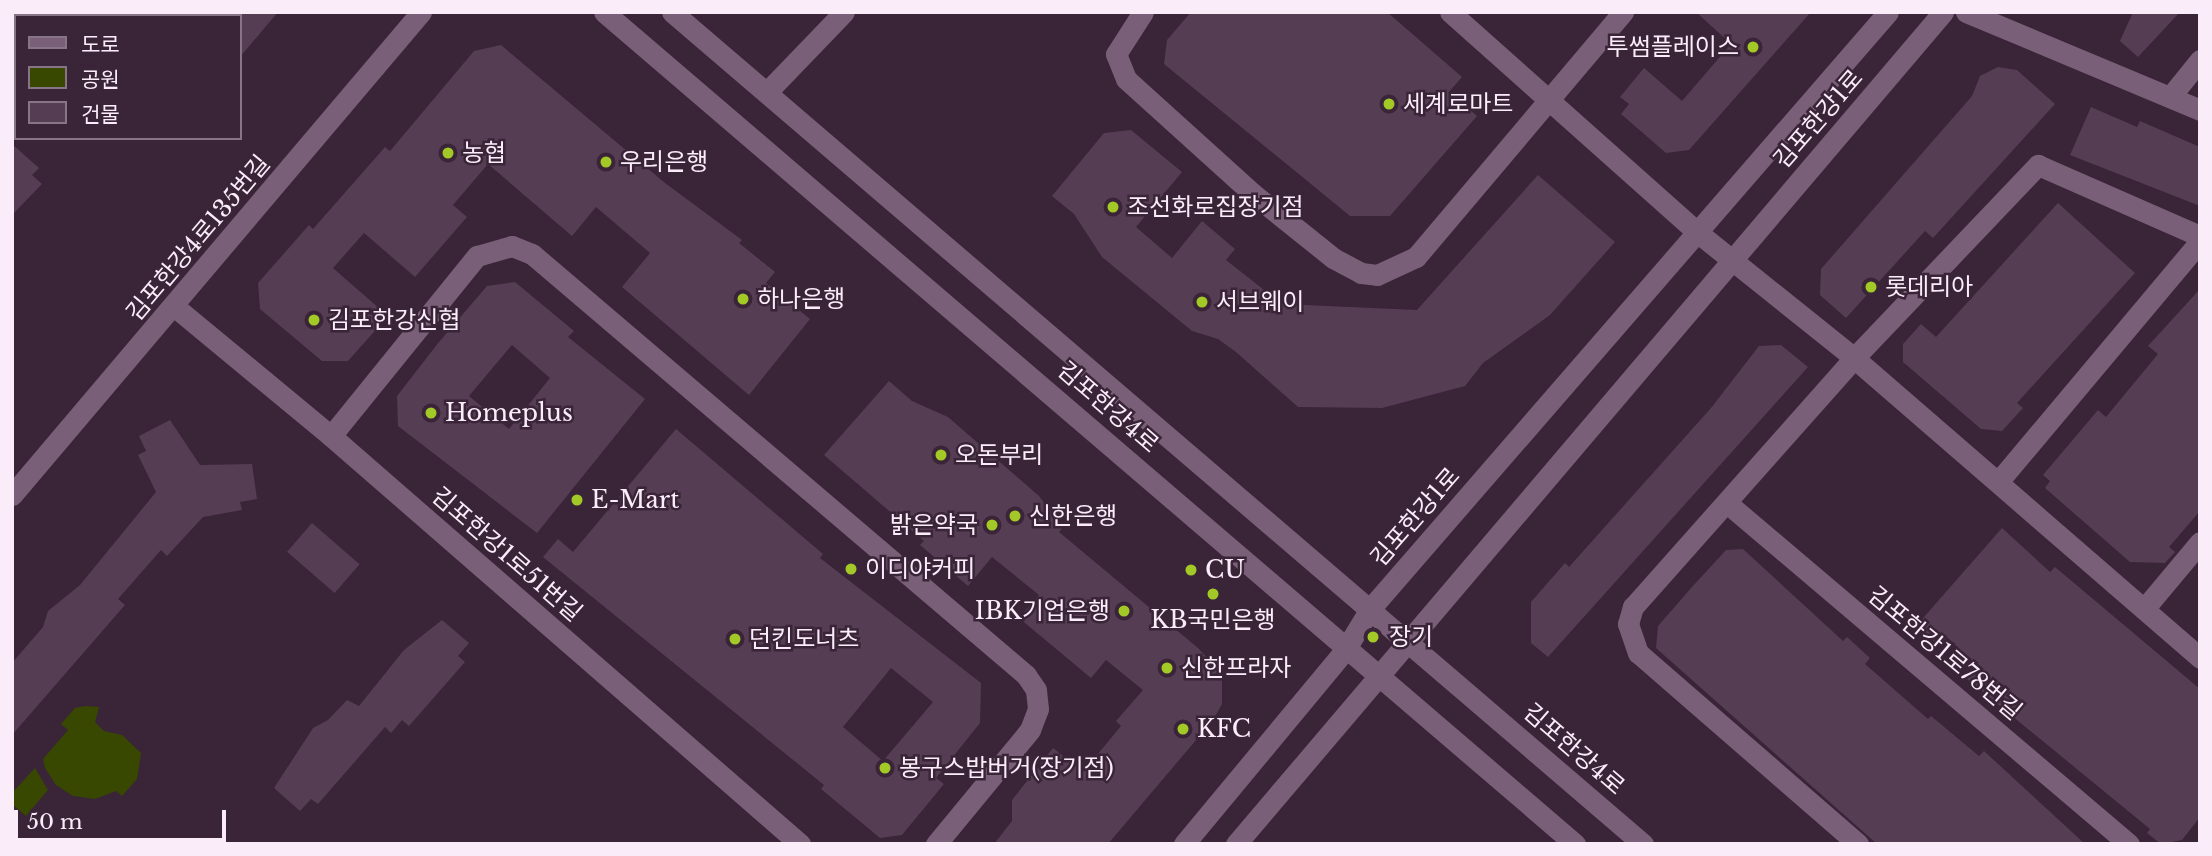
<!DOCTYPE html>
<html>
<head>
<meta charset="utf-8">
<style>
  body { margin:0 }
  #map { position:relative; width:2212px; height:856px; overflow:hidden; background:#3a2438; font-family:"Libre Baskerville","Noto Sans KR",serif }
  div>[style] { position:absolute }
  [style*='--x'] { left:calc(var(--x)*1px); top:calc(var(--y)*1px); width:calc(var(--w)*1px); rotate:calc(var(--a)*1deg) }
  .green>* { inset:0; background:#384801 }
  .building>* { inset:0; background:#553d53; transform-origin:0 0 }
  .minor>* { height:21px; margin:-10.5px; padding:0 10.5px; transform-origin:10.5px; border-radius:10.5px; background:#795f77 }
  .tertiary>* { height:21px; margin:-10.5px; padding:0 10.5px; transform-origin:10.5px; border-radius:10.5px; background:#795f77 }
  .dots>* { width:19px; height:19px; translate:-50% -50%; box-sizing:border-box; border:4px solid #3a2438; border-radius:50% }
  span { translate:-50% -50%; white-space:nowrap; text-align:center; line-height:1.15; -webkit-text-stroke:5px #3a2438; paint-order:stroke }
  .poi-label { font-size:24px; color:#fbecfa }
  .right { translate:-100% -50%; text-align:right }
  .left { translate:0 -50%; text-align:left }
  .street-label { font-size:24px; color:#fbecfa }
  .frame { position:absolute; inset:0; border:14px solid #fbecfa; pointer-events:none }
  .legend { position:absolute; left:14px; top:14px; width:228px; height:126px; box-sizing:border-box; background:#3a2438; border:2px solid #877486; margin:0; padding:9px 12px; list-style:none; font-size:21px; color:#fbecfa }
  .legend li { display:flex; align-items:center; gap:14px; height:35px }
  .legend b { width:35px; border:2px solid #877486 }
  .scale { position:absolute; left:14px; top:810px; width:212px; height:32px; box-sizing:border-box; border:4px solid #fbecfa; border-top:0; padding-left:9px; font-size:21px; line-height:24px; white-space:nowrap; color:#fbecfa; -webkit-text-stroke:5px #3a2438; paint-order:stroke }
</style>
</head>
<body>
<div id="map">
  <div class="green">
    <i style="clip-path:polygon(85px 706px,99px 707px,95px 722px,104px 731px,122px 735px,141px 753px,137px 779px,122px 796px,116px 791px,95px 799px,73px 796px,56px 785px,45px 768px,43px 759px,68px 730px,61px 724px,75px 708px)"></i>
    <i style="clip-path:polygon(35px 768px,48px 790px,26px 816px,12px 804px,12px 793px)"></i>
  </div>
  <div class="building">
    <i style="clip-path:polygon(240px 12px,278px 12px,240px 57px)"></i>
    <i style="clip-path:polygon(1191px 12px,1387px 12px,1462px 77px,1449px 92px,1477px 116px,1390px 216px,1350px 216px,1164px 64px,1167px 40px)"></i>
    <i style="clip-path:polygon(1696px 12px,1811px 12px,1689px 150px,1666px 153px,1621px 114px,1629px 104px,1620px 97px,1644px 68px,1682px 101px,1731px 44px)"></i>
    <i style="clip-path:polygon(2133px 12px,2180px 12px,2138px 57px,2120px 41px)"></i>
    <i style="clip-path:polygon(501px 45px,665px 183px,742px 240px,739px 243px,775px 272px,766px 283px,810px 319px,749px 395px,622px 287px,650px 253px,596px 207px,572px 236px,488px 164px,453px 205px,467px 217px,415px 277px,364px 233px,333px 268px,388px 316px,348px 361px,322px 361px,260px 309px,258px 283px,309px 225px,313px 229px,385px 147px,390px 151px,474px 51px)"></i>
    <i style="clip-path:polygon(1998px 67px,2017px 70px,2055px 104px,1933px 238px,1925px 231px,1846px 318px,1820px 295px,1821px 269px,1972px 96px,1980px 76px)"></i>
    <i style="clip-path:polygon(2091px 107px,2137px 127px,2140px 121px,2200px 147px,2200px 206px,2070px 155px)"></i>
    <i style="clip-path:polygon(1131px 130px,1182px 172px,1136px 227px,1172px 258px,1202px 221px,1235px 249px,1226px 260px,1282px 304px,1417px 310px,1538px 175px,1615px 242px,1550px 315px,1483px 363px,1465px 386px,1382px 408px,1298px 407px,1236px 352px,1218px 339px,1192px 331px,1102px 257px,1074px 214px,1052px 196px,1104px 133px)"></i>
    <i style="clip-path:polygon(12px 144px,39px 168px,32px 175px,42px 184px,12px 215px)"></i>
    <i style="clip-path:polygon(2058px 203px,2135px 273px,2017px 403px,2023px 408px,2002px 431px,1981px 429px,1903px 362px,1903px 344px,1921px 324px,1936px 337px)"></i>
    <i style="clip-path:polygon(evenodd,515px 282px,574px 331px,568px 337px,645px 399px,537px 533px,398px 426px,397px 396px,439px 342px,487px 286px,515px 282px,512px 345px,550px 378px,509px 429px,469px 396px,512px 345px)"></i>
    <i style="clip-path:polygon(2200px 289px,2200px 511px,2169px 547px,2175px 552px,2165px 563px,2130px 562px,2045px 488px,2050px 481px,2043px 475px,2098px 410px,2106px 417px,2158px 354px,2148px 346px)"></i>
    <i style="clip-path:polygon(1781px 345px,1808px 367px,1548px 657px,1531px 643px,1531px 602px,1565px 563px,1569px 567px,1711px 408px,1759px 346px)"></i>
    <i style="clip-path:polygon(889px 381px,912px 401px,948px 417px,1039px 496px,1063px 527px,1059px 532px,1198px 648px,1222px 674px,1222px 704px,1213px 720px,1108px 844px,994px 844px,1012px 821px,1012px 800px,1053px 748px,1083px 772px,1121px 726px,1116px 721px,1143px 690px,1106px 660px,1091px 678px,1019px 618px,1039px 595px,992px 557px,968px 586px,920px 545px,924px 541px,824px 455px)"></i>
    <i style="clip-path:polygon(170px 420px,200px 465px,252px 464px,257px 499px,240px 502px,242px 510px,203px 517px,167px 556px,161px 550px,118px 599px,125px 605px,12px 735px,12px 663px,43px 627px,48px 611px,80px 585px,156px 492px,138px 455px,146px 451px,139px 436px)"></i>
    <i style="clip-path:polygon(evenodd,676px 429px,823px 554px,820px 558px,981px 683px,980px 723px,936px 778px,944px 784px,902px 835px,880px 838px,821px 789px,824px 785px,543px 557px,558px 539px,573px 552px,676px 429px,891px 668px,933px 702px,883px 761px,843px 727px,891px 668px)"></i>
    <i style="left:312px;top:523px;width:63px;height:38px;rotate:41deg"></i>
    <i style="clip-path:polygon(2002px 528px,2050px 572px,2055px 567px,2200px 689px,2200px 817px,2182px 840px,2161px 844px,2147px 833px,2150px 829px,1967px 679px,1978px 666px,1947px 637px,1939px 646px,1917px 625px)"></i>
    <i style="clip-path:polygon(1743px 549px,1843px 641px,1847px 637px,1870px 658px,1865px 664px,1928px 719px,1931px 716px,1979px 756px,1984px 751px,2085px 844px,1877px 844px,1868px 836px,1656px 648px,1658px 626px,1692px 587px,1726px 550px)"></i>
    <i style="clip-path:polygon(442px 620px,469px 643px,458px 656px,465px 662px,409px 726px,402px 720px,391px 733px,385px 727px,318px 804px,311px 799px,300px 811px,274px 788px,313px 728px,328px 720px,347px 700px,359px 706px,404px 650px)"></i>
  </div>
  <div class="minor">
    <i style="--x:1143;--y:12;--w:50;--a:122.7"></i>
    <i style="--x:1116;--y:54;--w:27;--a:68"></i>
    <i style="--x:1126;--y:79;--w:170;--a:42.1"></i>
    <i style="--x:1252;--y:193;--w:104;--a:38.7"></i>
    <i style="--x:1333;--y:258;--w:32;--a:28"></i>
    <i style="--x:1361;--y:273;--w:16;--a:7"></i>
    <i style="--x:1377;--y:275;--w:43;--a:-24.8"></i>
    <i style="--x:1416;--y:257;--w:321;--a:-49.8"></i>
    <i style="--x:1450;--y:12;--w:331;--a:41.7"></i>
    <i style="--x:1697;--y:232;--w:201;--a:38.7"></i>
    <i style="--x:1854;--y:358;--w:458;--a:40.9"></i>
    <i style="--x:1966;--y:12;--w:254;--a:22.7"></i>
    <i style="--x:767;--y:92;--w:111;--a:-46.1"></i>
    <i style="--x:2170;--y:97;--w:48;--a:-51"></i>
    <i style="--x:175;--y:307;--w:202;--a:39.6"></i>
    <i style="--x:331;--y:436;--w:622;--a:41.02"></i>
    <i style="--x:331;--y:436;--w:232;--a:-51"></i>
    <i style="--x:477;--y:256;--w:36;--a:-16"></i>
    <i style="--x:512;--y:246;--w:22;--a:22"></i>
    <i style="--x:532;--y:254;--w:649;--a:40.44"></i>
    <i style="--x:1026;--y:675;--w:18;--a:56"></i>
    <i style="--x:1036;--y:690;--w:19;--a:84"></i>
    <i style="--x:1038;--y:709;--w:22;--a:111"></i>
    <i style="--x:1030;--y:730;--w:148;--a:129.5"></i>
    <i style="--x:1998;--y:482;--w:314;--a:-50"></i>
    <i style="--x:1727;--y:503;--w:527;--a:40.31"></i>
    <i style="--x:2144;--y:609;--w:87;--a:-50.1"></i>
    <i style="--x:1858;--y:844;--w:291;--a:-139"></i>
    <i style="--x:1638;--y:653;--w:31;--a:-109"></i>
    <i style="--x:1628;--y:624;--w:18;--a:-74"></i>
    <i style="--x:1633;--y:607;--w:333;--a:-48.4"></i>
    <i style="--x:1854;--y:358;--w:267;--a:-46.4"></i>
    <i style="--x:2038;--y:165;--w:177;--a:23.7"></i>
  </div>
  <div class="tertiary">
    <i style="--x:604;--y:12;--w:1279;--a:40.59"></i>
    <i style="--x:672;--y:12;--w:1279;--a:40.59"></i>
    <i style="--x:12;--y:495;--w:633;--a:-49.74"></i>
    <i style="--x:1184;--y:844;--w:252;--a:-50.3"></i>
    <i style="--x:1345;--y:650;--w:48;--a:-58.6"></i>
    <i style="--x:1370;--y:609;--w:790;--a:-49.05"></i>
    <i style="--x:1236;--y:844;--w:1092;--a:-49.64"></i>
  </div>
  <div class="dots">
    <i style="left:1753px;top:47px;background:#a3c927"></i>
    <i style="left:1389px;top:104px;background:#a3c927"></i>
    <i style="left:448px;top:153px;background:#a3c927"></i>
    <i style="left:606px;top:162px;background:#a3c927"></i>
    <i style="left:1113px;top:207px;background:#a3c927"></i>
    <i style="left:1871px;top:287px;background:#a3c927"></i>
    <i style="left:743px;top:299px;background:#a3c927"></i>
    <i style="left:1202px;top:302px;background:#a3c927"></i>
    <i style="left:314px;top:320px;background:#a3c927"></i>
    <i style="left:431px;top:413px;background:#a3c927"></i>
    <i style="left:941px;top:455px;background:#a3c927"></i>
    <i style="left:577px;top:500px;background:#a3c927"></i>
    <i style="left:1015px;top:516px;background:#a3c927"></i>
    <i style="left:992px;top:525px;background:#a3c927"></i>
    <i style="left:851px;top:569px;background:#a3c927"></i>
    <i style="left:1191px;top:570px;background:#a3c927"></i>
    <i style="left:1213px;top:594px;background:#a3c927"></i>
    <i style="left:1124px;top:611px;background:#a3c927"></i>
    <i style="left:1373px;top:637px;background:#a3c927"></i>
    <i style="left:735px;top:639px;background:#a3c927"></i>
    <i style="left:1167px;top:668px;background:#a3c927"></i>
    <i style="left:1183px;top:729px;background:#a3c927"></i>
    <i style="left:885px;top:768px;background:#a3c927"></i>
  </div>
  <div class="poi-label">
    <span class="right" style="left:1739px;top:47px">투썸플레이스</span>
    <span class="left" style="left:1403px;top:104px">세계로마트</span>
    <span class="left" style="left:462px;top:153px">농협</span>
    <span class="left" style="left:620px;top:162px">우리은행</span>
    <span class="left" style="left:1127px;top:207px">조선화로집장기점</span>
    <span class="left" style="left:1885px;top:287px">롯데리아</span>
    <span class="left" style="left:757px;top:299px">하나은행</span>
    <span class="left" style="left:1216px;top:302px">서브웨이</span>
    <span class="left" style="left:328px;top:320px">김포한강신협</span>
    <span class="left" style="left:445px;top:413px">Homeplus</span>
    <span class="left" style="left:955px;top:455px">오돈부리</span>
    <span class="left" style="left:591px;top:500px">E-Mart</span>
    <span class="left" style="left:1029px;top:516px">신한은행</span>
    <span class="right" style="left:978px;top:525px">밝은약국</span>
    <span class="left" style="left:865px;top:569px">이디야커피</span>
    <span class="left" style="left:1205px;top:570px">CU</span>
    <span class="right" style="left:1110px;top:611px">IBK기업은행</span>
    <span style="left:1213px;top:620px">KB국민은행</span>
    <span class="left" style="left:1389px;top:637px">장기</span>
    <span class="left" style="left:749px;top:639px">던킨도너츠</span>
    <span class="left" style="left:1181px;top:668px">신한프라자</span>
    <span class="left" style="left:1197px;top:729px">KFC</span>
    <span class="left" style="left:899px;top:768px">봉구스밥버거(장기점)</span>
  </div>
  <div class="street-label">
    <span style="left:1818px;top:119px;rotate:-49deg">김포한강1로</span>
    <span style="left:198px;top:238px;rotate:-50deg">김포한강4로135번길</span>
    <span style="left:1108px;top:407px;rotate:41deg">김포한강4로</span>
    <span style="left:1415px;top:517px;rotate:-49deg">김포한강1로</span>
    <span style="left:507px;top:554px;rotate:41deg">김포한강1로51번길</span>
    <span style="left:1945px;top:653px;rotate:40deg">김포한강1로78번길</span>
    <span style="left:1574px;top:749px;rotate:41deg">김포한강4로</span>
  </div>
  <div class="frame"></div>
  <ul class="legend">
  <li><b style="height:9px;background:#795f77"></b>도로</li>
  <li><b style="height:19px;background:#384801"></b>공원</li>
  <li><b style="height:19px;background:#553d53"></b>건물</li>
  </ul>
  <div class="scale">50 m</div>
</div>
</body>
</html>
